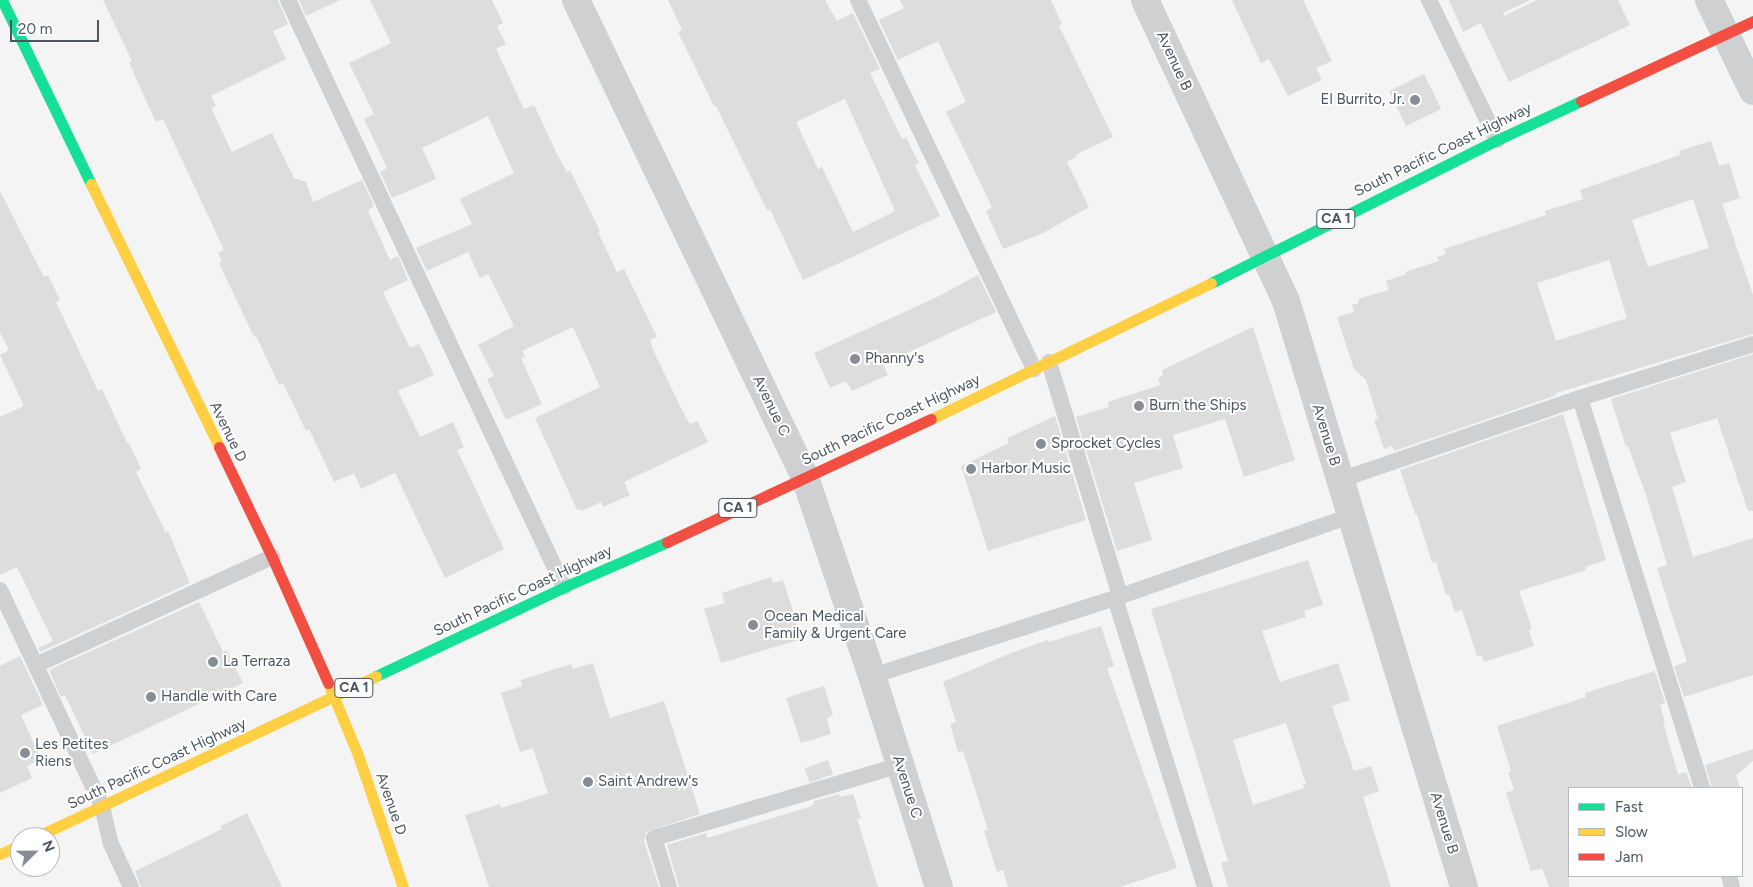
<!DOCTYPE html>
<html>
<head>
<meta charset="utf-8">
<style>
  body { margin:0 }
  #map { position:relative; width:1753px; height:887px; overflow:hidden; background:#f4f4f4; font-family:Figtree,sans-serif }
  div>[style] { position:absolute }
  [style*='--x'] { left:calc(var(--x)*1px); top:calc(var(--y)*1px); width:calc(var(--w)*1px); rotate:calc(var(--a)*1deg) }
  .building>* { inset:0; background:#ddddde; transform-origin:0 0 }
  .lane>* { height:16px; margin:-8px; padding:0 8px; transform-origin:8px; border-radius:8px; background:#ced0d2 }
  .street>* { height:28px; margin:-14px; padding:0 14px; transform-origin:14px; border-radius:14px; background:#ced0d2 }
  .fast>* { height:11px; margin:-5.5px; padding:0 5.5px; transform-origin:5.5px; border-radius:5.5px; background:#16e098 }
  .slow>* { height:11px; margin:-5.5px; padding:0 5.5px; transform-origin:5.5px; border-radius:5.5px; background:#ffcf43 }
  .jam>* { height:11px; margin:-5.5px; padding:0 5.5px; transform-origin:5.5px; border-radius:5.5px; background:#f24e42 }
  .dots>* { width:14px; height:14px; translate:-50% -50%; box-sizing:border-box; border:2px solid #fff; border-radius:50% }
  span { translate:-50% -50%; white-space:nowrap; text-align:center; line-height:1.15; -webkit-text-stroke:4px #fff; paint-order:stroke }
  .shield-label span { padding:1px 4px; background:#fff; border:1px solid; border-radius:4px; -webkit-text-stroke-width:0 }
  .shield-label { font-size:14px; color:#4a5661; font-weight:700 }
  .street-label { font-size:15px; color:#4a5661 }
  .poi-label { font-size:15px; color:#4a5661 }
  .right { translate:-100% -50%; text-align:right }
  .left { translate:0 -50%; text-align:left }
  .legend { position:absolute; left:1568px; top:787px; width:175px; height:90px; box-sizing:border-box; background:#fff; border:1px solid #b7bbc0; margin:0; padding:6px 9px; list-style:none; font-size:15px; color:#4a5661 }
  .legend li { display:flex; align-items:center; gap:10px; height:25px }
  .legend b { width:25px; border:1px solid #b7bbc0 }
  .north { position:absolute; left:10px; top:827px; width:50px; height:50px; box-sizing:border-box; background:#fff; border:1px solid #b7bbc0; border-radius:50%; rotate:67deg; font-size:14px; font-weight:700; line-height:20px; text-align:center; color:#4a5661 }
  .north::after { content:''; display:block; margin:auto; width:18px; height:22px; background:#868d94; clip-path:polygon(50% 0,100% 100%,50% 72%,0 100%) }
  .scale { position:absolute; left:10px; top:20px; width:89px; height:22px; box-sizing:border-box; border:2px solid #4a5661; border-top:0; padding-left:6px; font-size:15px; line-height:18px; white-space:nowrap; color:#4a5661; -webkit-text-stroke:4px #fff; paint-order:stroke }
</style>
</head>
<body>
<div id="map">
  <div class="building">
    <i style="clip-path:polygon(103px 0,278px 0,288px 24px,273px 31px,286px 59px,211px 96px,216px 106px,211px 108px,232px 152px,272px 133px,294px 178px,306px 182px,313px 202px,362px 180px,374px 206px,368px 211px,390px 260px,398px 256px,408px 280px,383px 292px,410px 348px,419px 344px,434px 375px,398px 391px,420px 437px,453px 422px,464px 447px,457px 450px,504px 549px,445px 578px,395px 473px,361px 489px,354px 473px,334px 482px,309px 429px,306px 431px,283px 383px,279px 385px,256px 336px,254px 337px,219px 263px,222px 261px,218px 253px,224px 250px,163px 119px,156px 122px,144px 96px,129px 62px,132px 61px)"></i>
    <i style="clip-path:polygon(299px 0,340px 0,306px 16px)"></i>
    <i style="clip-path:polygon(370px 0,492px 0,503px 23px,497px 26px,506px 44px,496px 49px,524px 109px,534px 105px,558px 156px,567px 172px,570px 170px,600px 231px,598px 232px,617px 272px,624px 269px,657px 337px,650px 340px,654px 352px,682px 410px,690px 424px,697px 421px,708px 442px,624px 482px,630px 495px,603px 507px,601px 502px,582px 511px,581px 509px,577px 510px,535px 418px,600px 387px,573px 327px,522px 351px,525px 357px,521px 358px,542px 404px,506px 420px,487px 379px,494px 376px,478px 345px,514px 326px,488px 274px,480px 278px,468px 252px,427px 271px,416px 248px,472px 224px,460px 199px,514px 173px,488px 116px,422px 148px,436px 179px,392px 198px,380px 172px,387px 168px,364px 119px,374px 114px,349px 63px,391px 43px)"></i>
    <i style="clip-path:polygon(evenodd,668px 0,825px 0,837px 21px,853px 13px,880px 69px,870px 73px,902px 139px,906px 137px,919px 164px,915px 165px,940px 216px,803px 280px,770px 209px,767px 210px,716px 106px,714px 106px,678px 32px,682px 30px,668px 0,845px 99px,895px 211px,853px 232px,822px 167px,818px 169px,796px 122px,845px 99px)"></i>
    <i style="clip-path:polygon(900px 0,1051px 0,1062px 24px,1059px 26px,1113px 137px,1075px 155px,1076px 157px,1067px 162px,1089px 207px,1043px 233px,1003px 249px,986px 211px,992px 207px,946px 112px,966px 102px,938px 41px,898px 60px,879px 20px,904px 8px)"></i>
    <i style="clip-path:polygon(1232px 0,1303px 0,1332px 61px,1316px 68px,1322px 80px,1288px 96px,1269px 59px,1261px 63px)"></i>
    <i style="clip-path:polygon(1449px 0,1530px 0,1503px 13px,1504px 16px,1537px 0,1618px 0,1630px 25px,1509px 82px,1481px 23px,1463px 32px)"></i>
    <i style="left:1424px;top:74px;width:39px;height:39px;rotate:64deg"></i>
    <i style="clip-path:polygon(evenodd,1711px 141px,1719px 166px,1729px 163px,1740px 198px,1722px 204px,1753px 295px,1753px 334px,1556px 393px,1557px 395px,1394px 451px,1392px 446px,1384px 449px,1374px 420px,1378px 419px,1366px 380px,1354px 369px,1337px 317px,1354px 312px,1352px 305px,1359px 303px,1358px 299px,1389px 290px,1386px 281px,1406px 274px,1405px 272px,1439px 261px,1437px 257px,1446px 254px,1444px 249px,1546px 215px,1545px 211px,1583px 199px,1580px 190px,1680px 155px,1679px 151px,1711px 141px,1693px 199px,1709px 248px,1648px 267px,1632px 220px,1693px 199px,1711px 141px,1609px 260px,1627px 318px,1556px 341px,1537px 283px,1609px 260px)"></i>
    <i style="clip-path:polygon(0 191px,44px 277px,48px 275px,60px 300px,56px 302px,98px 391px,102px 389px,127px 443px,129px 443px,141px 469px,136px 472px,166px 533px,168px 531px,190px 583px,40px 652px,38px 648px,53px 641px,17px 567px,0 575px,0 417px,24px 406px,0 355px,9px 350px,0 332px)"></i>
    <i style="clip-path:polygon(978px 275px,996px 312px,883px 364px,888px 375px,852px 391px,846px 381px,830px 388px,814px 353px,935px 298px)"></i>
    <i style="clip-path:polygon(1253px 327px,1295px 460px,1244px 477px,1225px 419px,1173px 435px,1183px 468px,1134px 483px,1152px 540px,1117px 551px,1076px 417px,1109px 407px,1108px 402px,1160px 385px,1158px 379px,1163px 375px,1162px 370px)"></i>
    <i style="clip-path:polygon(1753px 354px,1753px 511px,1748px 511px,1717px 418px,1670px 433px,1686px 482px,1672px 487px,1693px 557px,1753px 538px,1753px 675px,1684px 697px,1674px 666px,1687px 662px,1657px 568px,1667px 565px,1646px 495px,1628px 446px,1626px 447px,1611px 399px)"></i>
    <i style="clip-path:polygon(1563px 414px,1606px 560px,1585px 567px,1586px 570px,1519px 591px,1532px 629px,1529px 630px,1534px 646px,1484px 662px,1481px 655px,1477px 656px,1462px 610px,1455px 612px,1449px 594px,1446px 595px,1436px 562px,1432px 563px,1417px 514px,1415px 514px,1400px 470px)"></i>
    <i style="clip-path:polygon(1055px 416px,1086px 520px,988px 551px,961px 466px,1009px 443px,1007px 438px)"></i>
    <i style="clip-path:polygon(evenodd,1308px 560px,1323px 605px,1304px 611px,1306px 617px,1262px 631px,1280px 682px,1338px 663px,1350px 700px,1332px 706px,1354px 771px,1371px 766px,1379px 791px,1363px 797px,1391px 887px,1228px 887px,1221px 863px,1228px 861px,1151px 609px,1308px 560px,1286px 723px,1306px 784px,1303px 784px,1304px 788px,1253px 805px,1233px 740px,1286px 723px)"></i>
    <i style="clip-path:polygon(771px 577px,773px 583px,783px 580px,802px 639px,721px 663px,704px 609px,725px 603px,722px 593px)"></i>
    <i style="clip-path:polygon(199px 602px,223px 652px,227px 650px,243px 683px,93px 754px,65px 695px,61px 697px,49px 670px)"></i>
    <i style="clip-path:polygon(1101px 626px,1114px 666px,1107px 668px,1177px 868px,1120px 887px,1008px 887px,1003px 870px,997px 872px,984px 831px,988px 830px,963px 751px,958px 752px,950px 724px,956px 722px,943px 682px,1011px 653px,1048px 640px,1049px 642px)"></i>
    <i style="clip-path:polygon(20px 656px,43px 705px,21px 715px,41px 759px,27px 766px,32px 778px,0 793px,0 666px)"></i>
    <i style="clip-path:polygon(593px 663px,610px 718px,664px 701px,700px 814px,646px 832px,644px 841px,659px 887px,489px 887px,465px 815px,500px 804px,501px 808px,548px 793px,533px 748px,520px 752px,501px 693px,522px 686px,521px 680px,571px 664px,573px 669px)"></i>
    <i style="clip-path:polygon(1655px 671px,1665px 703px,1660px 705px,1665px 722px,1663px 722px,1678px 774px,1686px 772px,1692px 788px,1569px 788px,1569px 887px,1549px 887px,1542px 868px,1531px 871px,1506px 793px,1514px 790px,1508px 772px,1511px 771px,1497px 726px,1586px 697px,1585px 693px)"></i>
    <i style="clip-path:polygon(824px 686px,833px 715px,827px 718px,831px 734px,801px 743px,786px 698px)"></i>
    <i style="clip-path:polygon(1753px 749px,1753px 761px,1736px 775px,1740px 788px,1712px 788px,1705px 765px)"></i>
    <i style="left:828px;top:760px;width:15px;height:25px;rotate:70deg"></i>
    <i style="clip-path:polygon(839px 794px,840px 797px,853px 794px,861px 818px,857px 819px,878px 887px,679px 887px,667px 845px,706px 833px,707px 838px,809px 807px,814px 804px,814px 801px)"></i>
    <i style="clip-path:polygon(247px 813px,282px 887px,141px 887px,135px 871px,222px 829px,221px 826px)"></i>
  </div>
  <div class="lane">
    <i style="--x:288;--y:0;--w:649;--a:64.82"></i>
    <i style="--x:858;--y:0;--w:409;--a:64.5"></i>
    <i style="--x:1429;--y:0;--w:156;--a:64.1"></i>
    <i style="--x:1049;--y:362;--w:245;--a:73.1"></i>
    <i style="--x:1580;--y:398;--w:409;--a:72.6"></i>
    <i style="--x:1340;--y:480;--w:254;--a:-18.9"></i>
    <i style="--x:1580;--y:398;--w:181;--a:-17.3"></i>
    <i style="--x:0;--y:590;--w:239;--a:64.7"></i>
    <i style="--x:102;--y:806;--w:39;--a:77"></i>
    <i style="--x:111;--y:844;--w:47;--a:65.1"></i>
    <i style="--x:1115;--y:598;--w:303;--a:72.7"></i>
    <i style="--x:36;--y:665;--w:260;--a:-24.6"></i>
    <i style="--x:872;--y:676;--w:255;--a:-17.8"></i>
    <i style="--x:1115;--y:598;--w:250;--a:-19.2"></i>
    <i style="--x:1729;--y:876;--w:11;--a:75"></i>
    <i style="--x:669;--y:887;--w:51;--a:-107"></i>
    <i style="--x:654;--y:838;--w:257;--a:-16.5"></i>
  </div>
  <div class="street">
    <i style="--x:576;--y:0;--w:529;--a:64.36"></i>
    <i style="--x:805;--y:477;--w:210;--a:71.4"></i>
    <i style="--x:872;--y:676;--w:221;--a:72.4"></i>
    <i style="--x:1145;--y:0;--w:332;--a:64.9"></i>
    <i style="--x:1286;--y:301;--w:612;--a:73.1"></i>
    <i style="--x:1709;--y:0;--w:101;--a:64.2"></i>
  </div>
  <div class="fast">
    <i style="--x:2;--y:0;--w:204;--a:64.2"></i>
    <i style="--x:1211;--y:283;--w:320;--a:-26.6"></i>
    <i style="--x:1497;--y:140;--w:93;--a:-24.9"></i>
    <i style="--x:376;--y:676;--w:208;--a:-25.3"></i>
    <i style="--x:564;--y:587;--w:112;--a:-23.6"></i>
  </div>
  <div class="slow">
    <i style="--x:91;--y:184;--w:292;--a:64"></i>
    <i style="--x:931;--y:419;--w:311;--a:-25.9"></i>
    <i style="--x:328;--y:683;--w:78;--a:67.4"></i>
    <i style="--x:358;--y:755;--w:139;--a:71.2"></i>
    <i style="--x:36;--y:837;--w:376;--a:-25.3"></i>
    <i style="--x:0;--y:854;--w:22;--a:-24"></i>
  </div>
  <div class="jam">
    <i style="--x:1581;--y:101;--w:190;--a:-24.9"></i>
    <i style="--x:219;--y:447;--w:122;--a:64.3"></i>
    <i style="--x:272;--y:557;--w:138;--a:66"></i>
    <i style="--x:667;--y:542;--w:291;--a:-25"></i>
  </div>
  <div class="dots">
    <i style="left:1415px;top:100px;background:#868d94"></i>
    <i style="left:855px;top:359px;background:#868d94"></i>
    <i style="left:1139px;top:406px;background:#868d94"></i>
    <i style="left:1041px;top:444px;background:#868d94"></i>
    <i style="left:971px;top:469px;background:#868d94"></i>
    <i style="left:753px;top:625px;background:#868d94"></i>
    <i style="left:213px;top:662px;background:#868d94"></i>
    <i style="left:151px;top:697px;background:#868d94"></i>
    <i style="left:25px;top:753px;background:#868d94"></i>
    <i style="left:588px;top:782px;background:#868d94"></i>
  </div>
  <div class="shield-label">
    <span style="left:1336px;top:219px">CA 1</span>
    <span style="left:738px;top:508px">CA 1</span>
    <span style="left:354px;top:688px">CA 1</span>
  </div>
  <div class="street-label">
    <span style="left:1174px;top:61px;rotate:65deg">Avenue B</span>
    <span style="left:1443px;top:150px;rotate:-26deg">South Pacific Coast Highway</span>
    <span style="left:771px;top:406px;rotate:64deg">Avenue C</span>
    <span style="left:891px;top:420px;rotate:-25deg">South Pacific Coast Highway</span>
    <span style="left:228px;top:432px;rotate:64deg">Avenue D</span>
    <span style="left:1326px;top:435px;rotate:73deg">Avenue B</span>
    <span style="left:523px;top:591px;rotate:-25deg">South Pacific Coast Highway</span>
    <span style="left:157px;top:764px;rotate:-25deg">South Pacific Coast Highway</span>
    <span style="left:907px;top:787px;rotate:72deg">Avenue C</span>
    <span style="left:391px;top:804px;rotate:71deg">Avenue D</span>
    <span style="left:1444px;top:823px;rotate:73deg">Avenue B</span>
  </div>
  <div class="poi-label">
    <span class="right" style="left:1405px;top:100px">El Burrito, Jr.</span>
    <span class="left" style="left:865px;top:359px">Phanny's</span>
    <span class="left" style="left:1149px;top:406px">Burn the Ships</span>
    <span class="left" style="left:1051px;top:444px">Sprocket Cycles</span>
    <span class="left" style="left:981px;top:469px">Harbor Music</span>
    <span class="left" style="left:764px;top:625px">Ocean Medical<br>Family &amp; Urgent Care</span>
    <span class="left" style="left:223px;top:662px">La Terraza</span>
    <span class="left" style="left:161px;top:697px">Handle with Care</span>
    <span class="left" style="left:35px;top:753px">Les Petites<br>Riens</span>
    <span class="left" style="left:598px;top:782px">Saint Andrew's</span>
  </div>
  <ul class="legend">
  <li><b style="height:6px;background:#16e098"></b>Fast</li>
  <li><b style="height:6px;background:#ffcf43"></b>Slow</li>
  <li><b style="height:6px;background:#f24e42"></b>Jam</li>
  </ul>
  <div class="north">N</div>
  <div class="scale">20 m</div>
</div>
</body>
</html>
